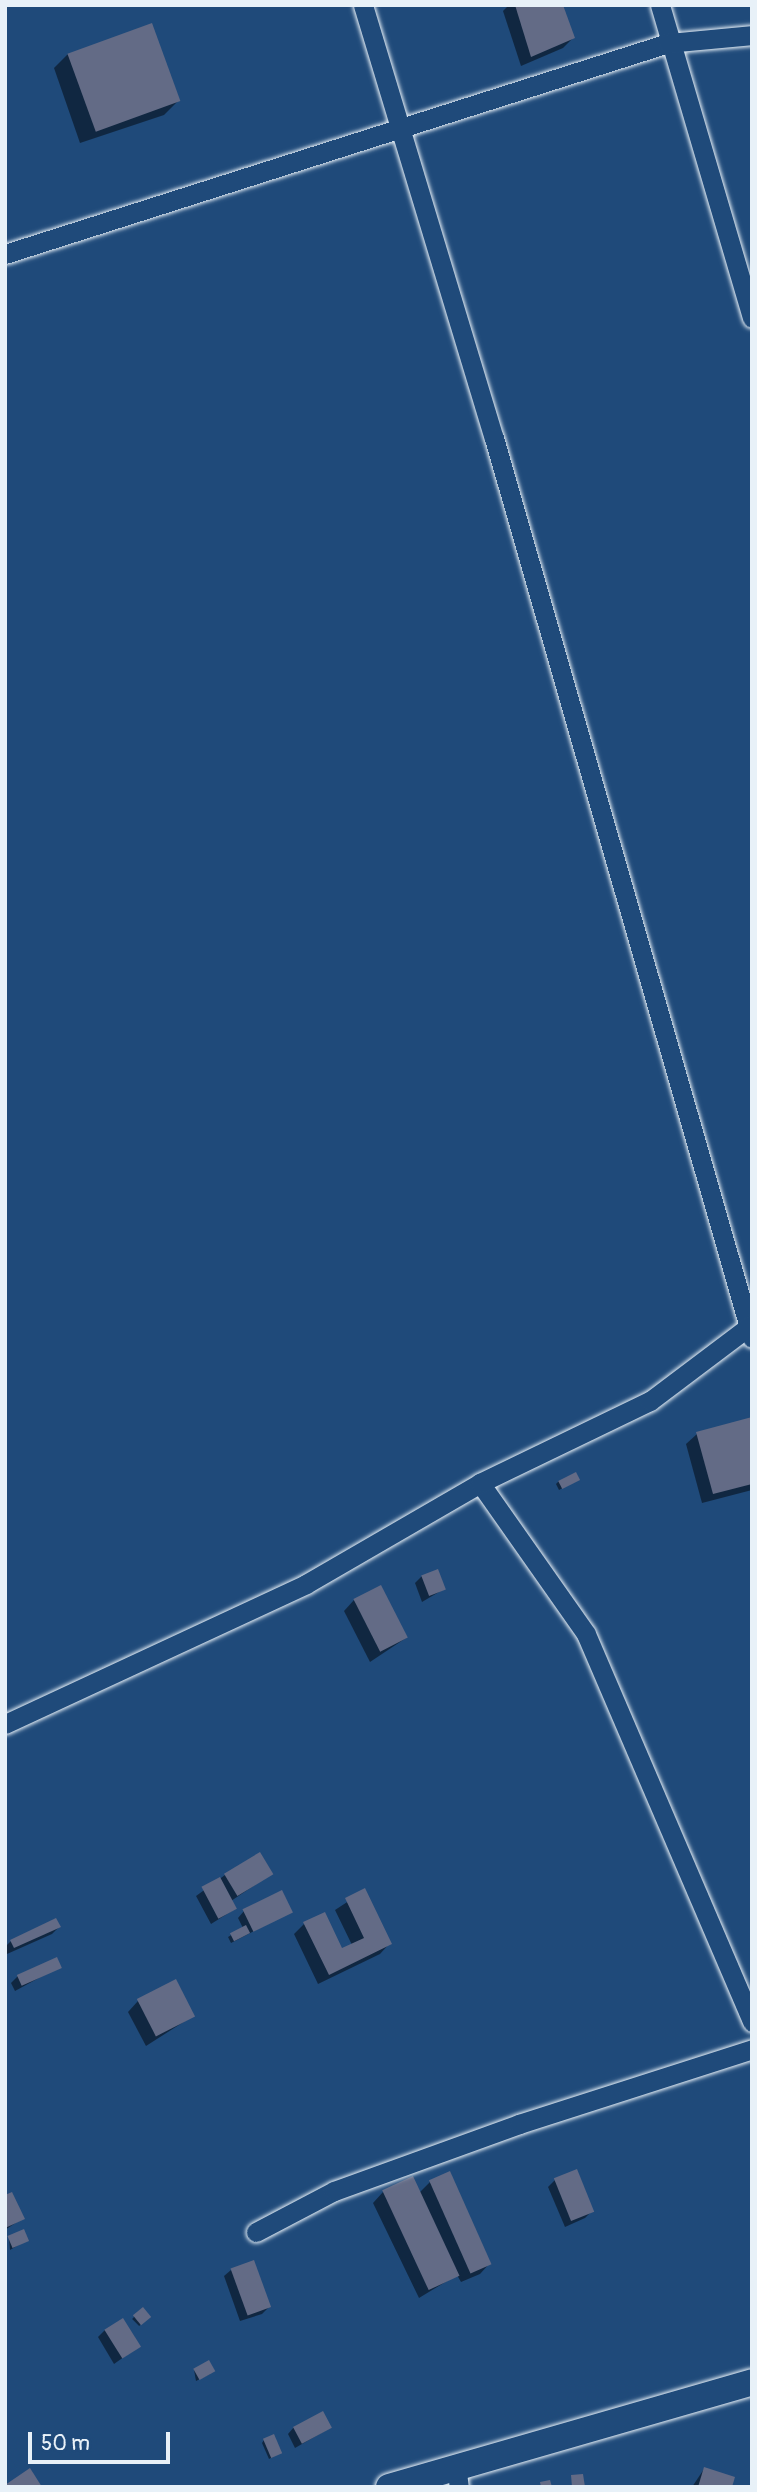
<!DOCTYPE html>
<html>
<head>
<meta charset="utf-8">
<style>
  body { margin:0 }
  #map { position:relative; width:757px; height:2492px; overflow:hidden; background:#1f4a7a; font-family:Pangolin,sans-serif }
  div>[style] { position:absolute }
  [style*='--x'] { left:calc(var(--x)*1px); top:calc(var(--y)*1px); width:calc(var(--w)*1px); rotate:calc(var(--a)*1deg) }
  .shadow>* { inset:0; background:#0007; transform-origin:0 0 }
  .building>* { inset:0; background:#636b86; transform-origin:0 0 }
  .roads { filter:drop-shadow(0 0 2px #e8f1f8) drop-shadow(0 0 2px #e8f1f8) }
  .street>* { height:19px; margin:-9.5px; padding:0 9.5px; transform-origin:9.5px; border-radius:9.5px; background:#1f4a7a }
  .secondary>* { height:26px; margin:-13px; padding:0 13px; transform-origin:13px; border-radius:13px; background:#1f4a7a }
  span { translate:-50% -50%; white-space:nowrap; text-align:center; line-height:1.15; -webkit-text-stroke:7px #1f4a7a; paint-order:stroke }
  .frame { position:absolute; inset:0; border:7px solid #e8f1f8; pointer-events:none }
  .scale { position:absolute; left:28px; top:2432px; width:142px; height:32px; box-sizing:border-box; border:4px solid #e8f1f8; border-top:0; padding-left:9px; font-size:21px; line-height:24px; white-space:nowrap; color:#e8f1f8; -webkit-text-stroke:5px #1f4a7a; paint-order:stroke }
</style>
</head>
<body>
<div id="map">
  <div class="shadow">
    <i style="clip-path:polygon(509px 5px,561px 5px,573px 38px,563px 48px,521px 66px,503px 11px)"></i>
    <i style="clip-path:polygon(68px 54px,178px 101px,164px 115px,80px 143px,54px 68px)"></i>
    <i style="clip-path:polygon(752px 1419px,752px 1490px,702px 1503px,686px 1444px,697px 1434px)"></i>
    <i style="clip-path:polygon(578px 1480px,559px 1490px,556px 1484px,559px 1481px)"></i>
    <i style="clip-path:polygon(422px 1576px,444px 1589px,422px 1602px,415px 1583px)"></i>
    <i style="clip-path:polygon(354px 1600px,406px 1638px,370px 1662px,344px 1611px)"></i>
    <i style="clip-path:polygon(271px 1874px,231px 1901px,235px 1909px,211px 1924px,196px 1896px,225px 1875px)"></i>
    <i style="clip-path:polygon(364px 1891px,390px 1943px,380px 1954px,318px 1984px,294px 1934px,304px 1924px,342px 1951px,352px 1945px,335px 1910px)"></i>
    <i style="clip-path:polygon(244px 1911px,291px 1912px,231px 1943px,228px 1937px,243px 1928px,238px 1918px)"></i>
    <i style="clip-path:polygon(59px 1927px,52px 1934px,7px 1954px,5px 1947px,11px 1941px)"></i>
    <i style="clip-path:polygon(59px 1967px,15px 1991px,11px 1983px,18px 1976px)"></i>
    <i style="clip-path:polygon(138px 2001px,193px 2016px,146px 2046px,128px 2012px)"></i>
    <i style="clip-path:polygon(555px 2180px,592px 2211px,585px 2218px,565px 2227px,548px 2187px)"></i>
    <i style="clip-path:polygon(430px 2182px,490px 2263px,480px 2274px,461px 2282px,457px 2275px,419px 2298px,373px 2203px,383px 2192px,419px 2193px)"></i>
    <i style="clip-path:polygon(5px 2197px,23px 2218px,5px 2230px)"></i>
    <i style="clip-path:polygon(9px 2238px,27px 2240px,10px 2250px)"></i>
    <i style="clip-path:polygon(231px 2270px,269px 2307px,262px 2314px,240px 2321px,224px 2276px)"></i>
    <i style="left:142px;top:2309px;width:10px;height:14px;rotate:45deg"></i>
    <i style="clip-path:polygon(105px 2330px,138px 2347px,114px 2364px,98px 2337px)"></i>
    <i style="clip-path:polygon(194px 2370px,210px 2374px,196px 2381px)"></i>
    <i style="clip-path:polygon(294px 2427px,330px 2428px,295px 2448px,288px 2434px)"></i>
    <i style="clip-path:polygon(264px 2440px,280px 2453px,269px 2459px,262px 2443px)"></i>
    <i style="clip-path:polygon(704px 2469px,730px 2487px,692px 2487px)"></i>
  </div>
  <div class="building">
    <i style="clip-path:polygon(515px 5px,563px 5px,575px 38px,531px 57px)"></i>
    <i style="left:152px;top:23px;width:83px;height:90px;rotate:70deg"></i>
    <i style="clip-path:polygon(752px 1417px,752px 1484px,713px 1494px,696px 1432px)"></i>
    <i style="left:576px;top:1472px;width:9px;height:20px;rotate:63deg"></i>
    <i style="left:438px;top:1569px;width:22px;height:18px;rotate:69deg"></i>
    <i style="left:381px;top:1585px;width:59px;height:31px;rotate:63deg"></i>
    <i style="left:260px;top:1852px;width:26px;height:42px;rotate:59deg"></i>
    <i style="left:220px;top:1877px;width:36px;height:21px;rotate:62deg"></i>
    <i style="clip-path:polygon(365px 1888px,392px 1944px,329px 1975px,303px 1922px,325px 1912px,342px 1948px,364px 1938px,345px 1898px)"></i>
    <i style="left:282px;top:1890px;width:25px;height:44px;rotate:64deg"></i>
    <i style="clip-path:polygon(56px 1918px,61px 1927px,14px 1948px,10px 1940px)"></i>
    <i style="left:246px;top:1925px;width:9px;height:18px;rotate:63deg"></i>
    <i style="left:57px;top:1957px;width:12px;height:44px;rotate:66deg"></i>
    <i style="left:176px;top:1979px;width:42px;height:44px;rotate:63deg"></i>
    <i style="left:577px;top:2169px;width:46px;height:25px;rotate:68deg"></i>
    <i style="left:450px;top:2171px;width:102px;height:23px;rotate:66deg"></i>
    <i style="left:413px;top:2176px;width:110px;height:34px;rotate:65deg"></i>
    <i style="clip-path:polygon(12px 2192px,25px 2219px,5px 2228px,5px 2195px)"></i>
    <i style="left:24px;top:2229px;width:13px;height:18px;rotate:67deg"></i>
    <i style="left:254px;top:2260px;width:50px;height:25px;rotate:70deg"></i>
    <i style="left:143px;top:2307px;width:13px;height:13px;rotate:51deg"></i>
    <i style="left:123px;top:2318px;width:34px;height:22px;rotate:58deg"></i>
    <i style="left:209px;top:2360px;width:13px;height:18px;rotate:61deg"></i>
    <i style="left:323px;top:2411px;width:19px;height:34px;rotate:62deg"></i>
    <i style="left:274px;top:2434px;width:21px;height:12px;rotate:67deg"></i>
    <i style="clip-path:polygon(704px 2467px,735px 2477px,732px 2487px,698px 2487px)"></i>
    <i style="clip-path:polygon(30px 2468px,42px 2487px,5px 2487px,5px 2485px)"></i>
    <i style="clip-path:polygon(583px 2474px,585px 2487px,572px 2487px,571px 2475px)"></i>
    <i style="clip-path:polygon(550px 2480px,552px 2487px,541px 2487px,540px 2482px)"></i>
  </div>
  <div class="roads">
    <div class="street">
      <i style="--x:363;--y:5;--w:452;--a:73.2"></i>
      <i style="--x:494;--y:438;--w:936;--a:74"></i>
      <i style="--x:660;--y:5;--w:326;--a:73.6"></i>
      <i style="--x:5;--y:254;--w:696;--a:-17.65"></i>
      <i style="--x:668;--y:43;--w:84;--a:-5.4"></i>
      <i style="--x:480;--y:1483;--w:184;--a:54.9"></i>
      <i style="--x:586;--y:1634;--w:422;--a:66.8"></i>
      <i style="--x:5;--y:1724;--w:332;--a:-24.9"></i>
      <i style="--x:306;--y:1584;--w:201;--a:-30.1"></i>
      <i style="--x:480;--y:1483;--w:189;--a:-25.8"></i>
      <i style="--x:650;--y:1401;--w:128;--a:-37"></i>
      <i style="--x:256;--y:2232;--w:88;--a:-27.7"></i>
      <i style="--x:334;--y:2191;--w:197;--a:-19.9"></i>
      <i style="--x:519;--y:2124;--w:245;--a:-17.8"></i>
      <i style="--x:456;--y:2464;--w:23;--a:83"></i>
    </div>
    <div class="secondary">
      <i style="--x:389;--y:2487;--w:378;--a:-16.1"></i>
    </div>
  </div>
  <div class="frame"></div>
  <div class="scale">50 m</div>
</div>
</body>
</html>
